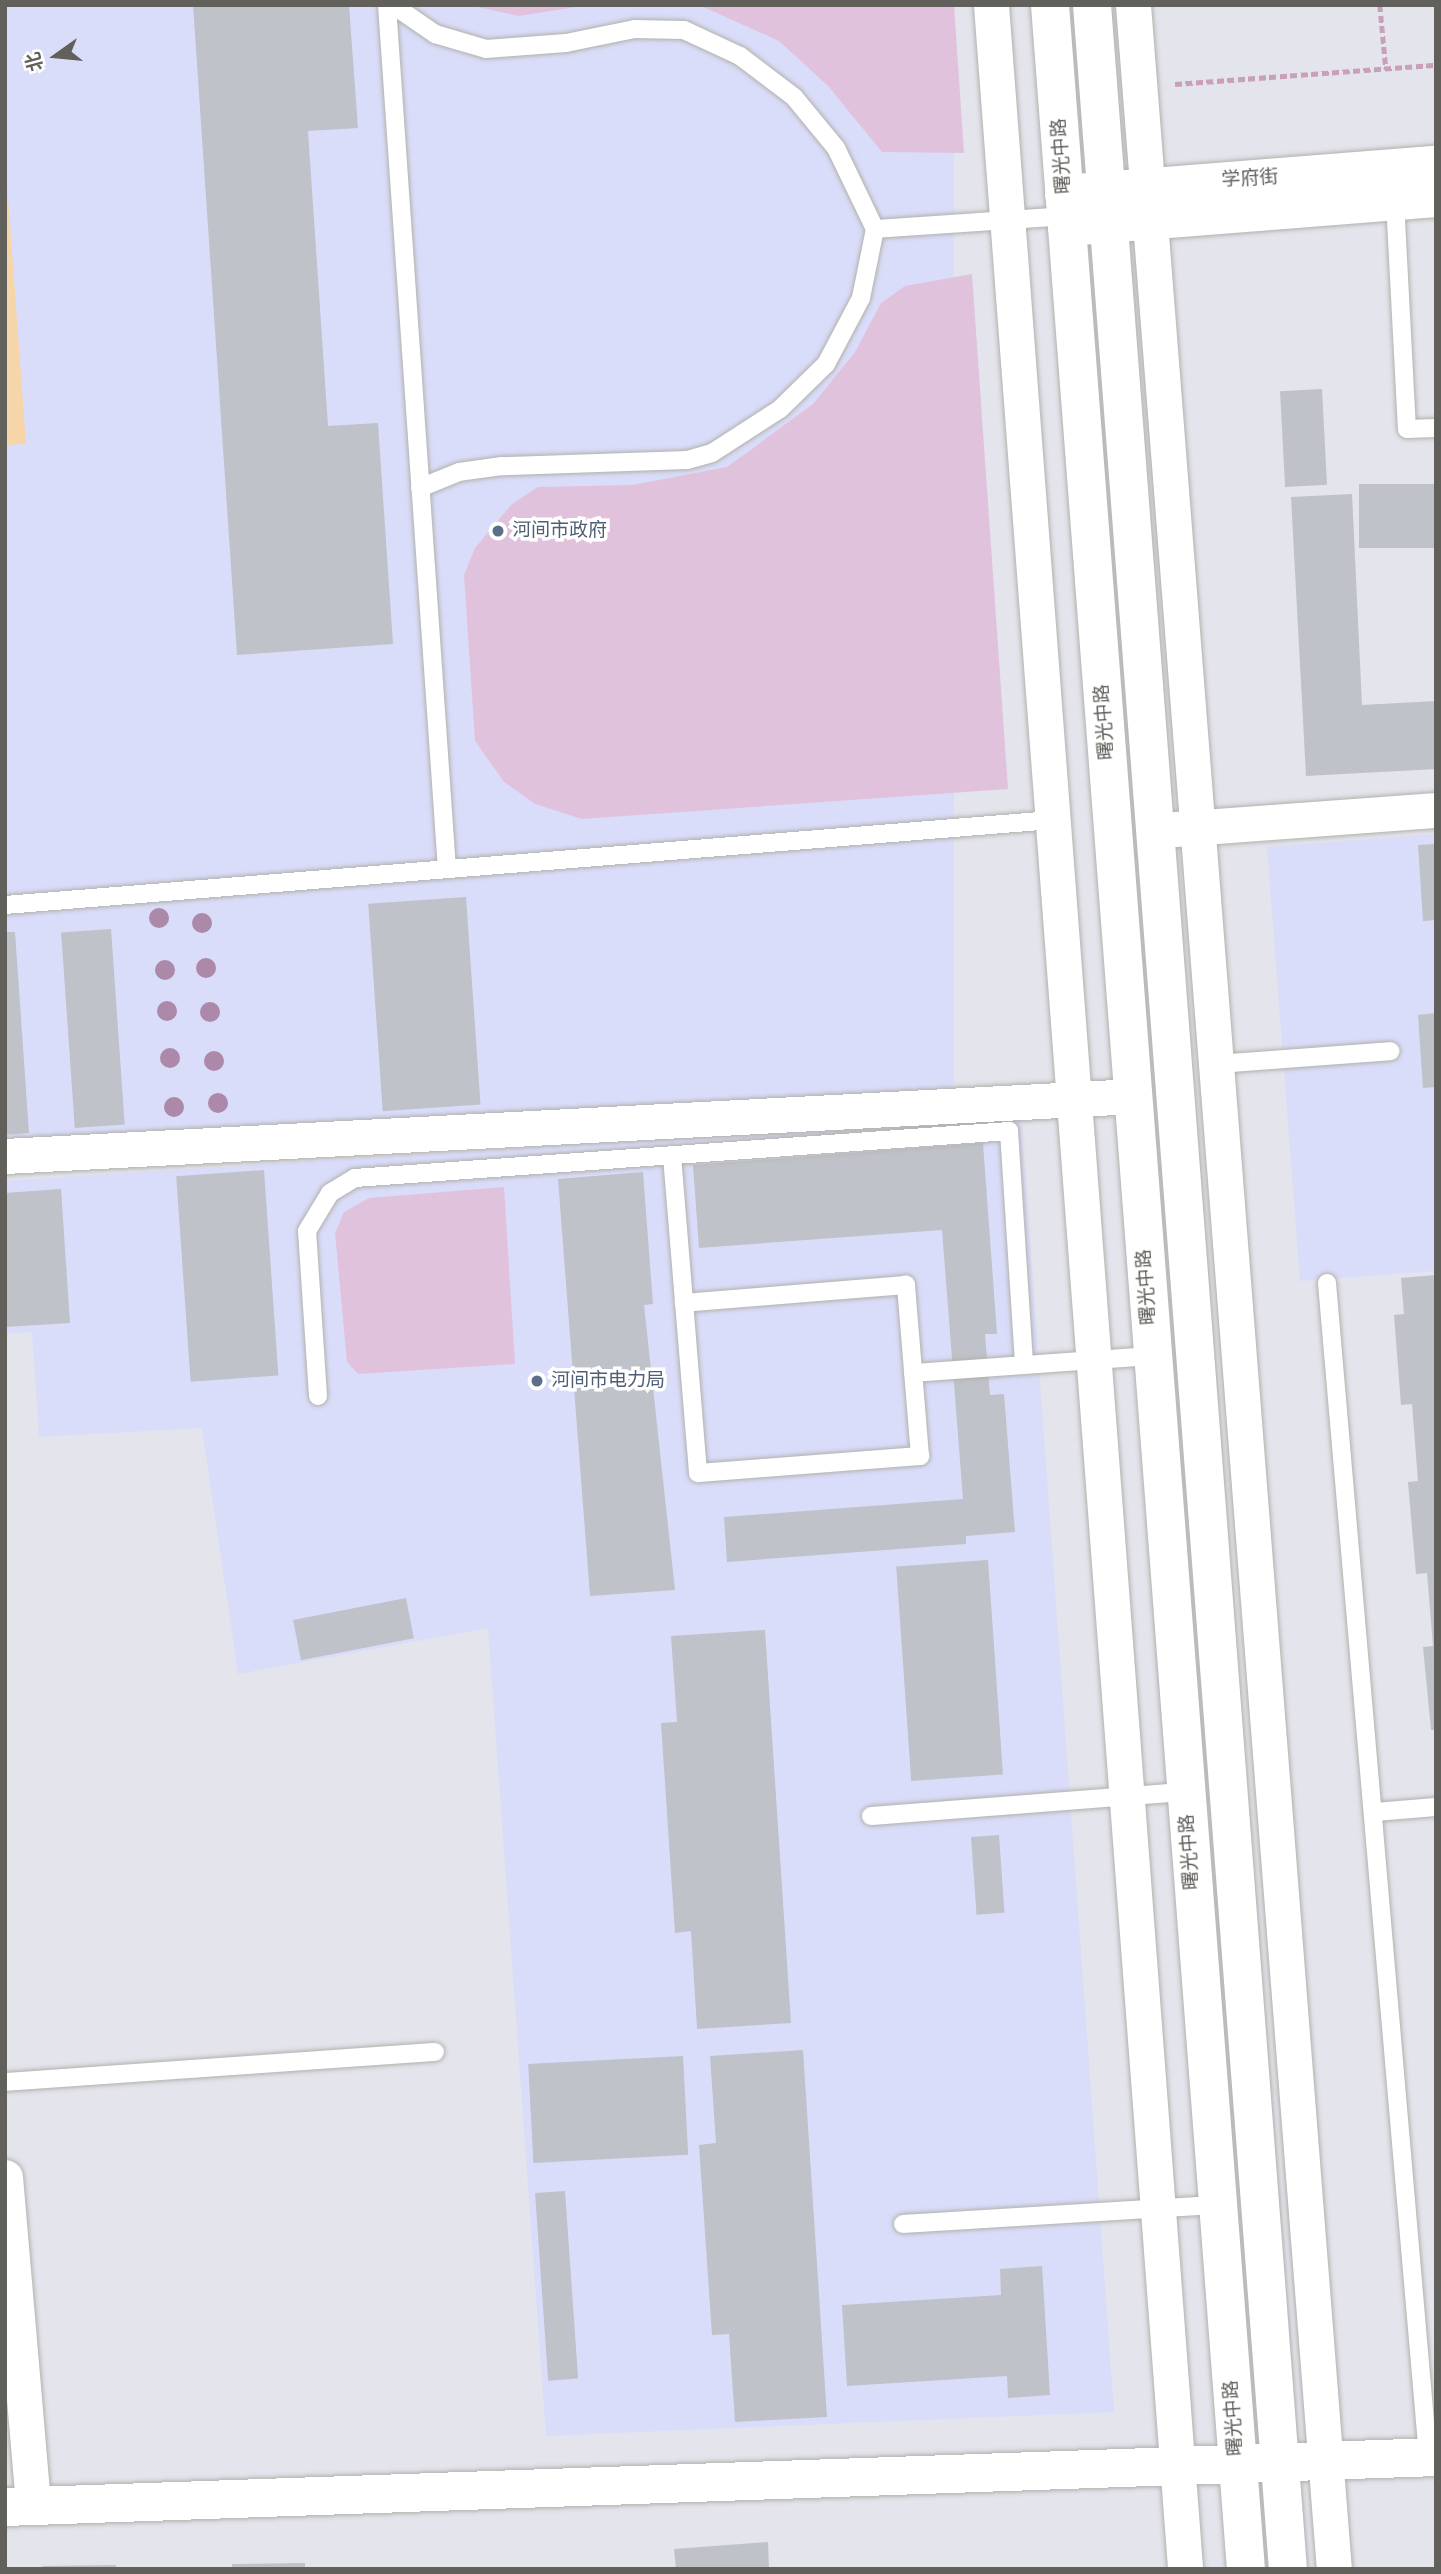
<!DOCTYPE html>
<html>
<head>
<meta charset="utf-8">
<style>
  body { margin:0 }
  #map { position:relative; width:1441px; height:2574px; overflow:hidden; background:#e3e4ec; font-family:"Source Sans 3","Noto Sans SC",sans-serif }
  div>[style] { position:absolute }
  [style*='--x'] { left:calc(var(--x)*1px); top:calc(var(--y)*1px); width:calc(var(--w)*1px); rotate:calc(var(--a)*1deg) }
  .commercial>* { inset:0; background:#daddfa; transform-origin:0 0 }
  .green>* { inset:0; background:#e1c2dd }
  .water>* { inset:0; background:#f6d5a9 }
  .building>* { inset:0; background:#bfc2c8; transform-origin:0 0 }
  .path>* { height:4.5px; margin-top:-2.25px; transform-origin:0; background:repeating-linear-gradient(90deg,#c9a0b9 0 7px,transparent 0 10.5px) }
  .roads { filter:drop-shadow(0 0 2px #b2b1ac) drop-shadow(0 0 2px #b2b1ac) }
  .service>* { height:18px; margin:-9px; padding:0 9px; transform-origin:9px; border-radius:9px; background:#fff }
  .minor>* { height:35px; margin:-17.5px; padding:0 17.5px; transform-origin:17.5px; border-radius:17.5px; background:#fff }
  .tertiary>* { height:38px; margin:-19px; padding:0 19px; transform-origin:19px; border-radius:19px; background:#fff }
  .secondary>* { height:38px; margin:-19px; padding:0 19px; transform-origin:19px; border-radius:19px; background:#fff }
  .trees>* { width:20px; height:20px; margin:-10px; border-radius:50%; background:#ac88a9 }
  .dots>* { width:19px; height:19px; translate:-50% -50%; box-sizing:border-box; border:4px solid #fff; border-radius:50% }
  span { translate:-50% -50%; white-space:nowrap; text-align:center; line-height:1.15; -webkit-text-stroke:7px #fff; paint-order:stroke }
  .street-label { font-size:19px; color:#62605b }
  .service-label { font-size:19px; color:#4e5e75 }
  .left { translate:0 -50%; text-align:left }
  .frame { position:absolute; inset:0; border:7px solid #62605b; pointer-events:none }
  .north { position:absolute; left:21px; top:21px; width:70px; height:70px; -webkit-text-stroke:5px #fff; paint-order:stroke; rotate:255deg; font-size:19px; font-weight:700; line-height:28px; text-align:center; color:#62605b }
  .north::after { content:''; display:block; margin:auto; width:24px; height:32px; background:#62605b; clip-path:polygon(50% 0,100% 100%,50% 72%,0 100%) }
</style>
</head>
<body>
<div id="map">
  <div class="commercial">
    <i style="left:5px;top:5px;width:949px;height:1138px"></i>
    <i style="clip-path:polygon(1436px 834px,1436px 1271px,1300px 1281px,1267px 847px)"></i>
    <i style="clip-path:polygon(1021px 1115px,1114px 2412px,546px 2436px,488px 1628px,238px 1674px,202px 1428px,39px 1437px,32px 1332px,5px 1334px,5px 1181px)"></i>
  </div>
  <div class="green">
    <i style="clip-path:polygon(468px 5px,589px 5px,519px 16px)"></i>
    <i style="clip-path:polygon(699px 5px,954px 5px,964px 153px,882px 152px,828px 86px,779px 41px)"></i>
    <i style="clip-path:polygon(972px 274px,1008px 789px,582px 819px,535px 804px,504px 782px,475px 741px,464px 575px,475px 548px,512px 504px,538px 487px,632px 485px,727px 467px,813px 404px,855px 352px,881px 303px,905px 286px)"></i>
    <i style="clip-path:polygon(504px 1187px,515px 1364px,358px 1374px,347px 1362px,335px 1233px,344px 1212px,369px 1198px)"></i>
  </div>
  <div class="water">
    <i style="clip-path:polygon(5px 156px,26px 444px,5px 445px)"></i>
  </div>
  <div class="building">
    <i style="clip-path:polygon(193px 5px,349px 5px,358px 128px,308px 131px,328px 426px,378px 423px,393px 644px,237px 655px)"></i>
    <i style="left:1322px;top:389px;width:96px;height:42px;rotate:87deg"></i>
    <i style="left:1436px;top:484px;width:64px;height:77px;rotate:90deg"></i>
    <i style="clip-path:polygon(1352px 494px,1362px 705px,1436px 701px,1436px 769px,1306px 776px,1291px 497px)"></i>
    <i style="clip-path:polygon(1436px 844px,1436px 920px,1423px 921px,1418px 845px)"></i>
    <i style="left:466px;top:897px;width:208px;height:98px;rotate:86deg"></i>
    <i style="left:111px;top:929px;width:196px;height:50px;rotate:86deg"></i>
    <i style="clip-path:polygon(5px 932px,15px 932px,29px 1133px,5px 1135px)"></i>
    <i style="clip-path:polygon(1436px 1013px,1436px 1087px,1423px 1088px,1418px 1015px)"></i>
    <i style="clip-path:polygon(983px 1143px,997px 1334px,985px 1334px,990px 1395px,1004px 1394px,1015px 1532px,966px 1536px,966px 1544px,727px 1562px,724px 1517px,963px 1499px,942px 1230px,699px 1248px,693px 1165px)"></i>
    <i style="left:264px;top:1170px;width:206px;height:88px;rotate:86deg"></i>
    <i style="clip-path:polygon(643px 1172px,653px 1304px,644px 1305px,675px 1590px,590px 1596px,558px 1179px)"></i>
    <i style="clip-path:polygon(61px 1189px,70px 1323px,5px 1327px,5px 1193px)"></i>
    <i style="clip-path:polygon(1436px 1275px,1436px 1730px,1431px 1730px,1423px 1647px,1433px 1646px,1427px 1573px,1416px 1574px,1408px 1482px,1418px 1481px,1412px 1404px,1401px 1405px,1394px 1315px,1404px 1314px,1401px 1278px)"></i>
    <i style="left:988px;top:1560px;width:215px;height:92px;rotate:86deg"></i>
    <i style="left:406px;top:1598px;width:41px;height:115px;rotate:79deg"></i>
    <i style="clip-path:polygon(765px 1630px,791px 2023px,697px 2029px,691px 1931px,675px 1933px,661px 1723px,677px 1722px,671px 1636px)"></i>
    <i style="left:999px;top:1835px;width:78px;height:28px;rotate:86deg"></i>
    <i style="clip-path:polygon(803px 2050px,827px 2417px,735px 2422px,729px 2334px,712px 2335px,699px 2145px,716px 2143px,710px 2056px)"></i>
    <i style="left:683px;top:2056px;width:99px;height:155px;rotate:87deg"></i>
    <i style="left:565px;top:2191px;width:188px;height:30px;rotate:86deg"></i>
    <i style="clip-path:polygon(1042px 2266px,1050px 2395px,1008px 2398px,1007px 2376px,847px 2386px,842px 2305px,1001px 2295px,1000px 2269px)"></i>
    <i style="clip-path:polygon(768px 2542px,769px 2569px,676px 2569px,674px 2549px)"></i>
    <i style="clip-path:polygon(305px 2563px,305px 2569px,232px 2569px,232px 2564px)"></i>
    <i style="clip-path:polygon(116px 2565px,116px 2569px,42px 2569px,42px 2566px)"></i>
  </div>
  <div class="path">
    <i style="--x:1380;--y:5;--w:64;--a:84.6"></i>
    <i style="--x:1175;--y:84;--w:262;--a:-4.2"></i>
  </div>
  <div class="roads">
    <div class="service">
      <i style="--x:387;--y:5;--w:866;--a:86.03"></i>
      <i style="--x:393;--y:5;--w:51;--a:34.6"></i>
      <i style="--x:435;--y:34;--w:53;--a:16.4"></i>
      <i style="--x:486;--y:49;--w:80;--a:-4.3"></i>
      <i style="--x:566;--y:43;--w:70;--a:-11.5"></i>
      <i style="--x:635;--y:29;--w:49;--a:1.2"></i>
      <i style="--x:684;--y:30;--w:62;--a:24.9"></i>
      <i style="--x:740;--y:56;--w:68;--a:37.2"></i>
      <i style="--x:794;--y:97;--w:66;--a:50.5"></i>
      <i style="--x:836;--y:148;--w:90;--a:64.3"></i>
      <i style="--x:875;--y:229;--w:70;--a:101.5"></i>
      <i style="--x:861;--y:298;--w:75;--a:117.9"></i>
      <i style="--x:826;--y:364;--w:64;--a:135.6"></i>
      <i style="--x:780;--y:409;--w:81;--a:147.1"></i>
      <i style="--x:712;--y:453;--w:26;--a:164"></i>
      <i style="--x:687;--y:460;--w:185;--a:178.1"></i>
      <i style="--x:502;--y:466;--w:43;--a:172.1"></i>
      <i style="--x:459;--y:472;--w:42;--a:157.7"></i>
      <i style="--x:1395;--y:201;--w:228;--a:87"></i>
      <i style="--x:1407;--y:429;--w:29;--a:-2"></i>
      <i style="--x:875;--y:229;--w:191;--a:-3.9"></i>
      <i style="--x:5;--y:905;--w:1050;--a:-4.64"></i>
      <i style="--x:1216;--y:1064;--w:175;--a:-4.2"></i>
      <i style="--x:672;--y:1156;--w:318;--a:85.3"></i>
      <i style="--x:698;--y:1473;--w:223;--a:-4.4"></i>
      <i style="--x:920;--y:1456;--w:172;--a:-94.7"></i>
      <i style="--x:906;--y:1285;--w:223;--a:175.4"></i>
      <i style="--x:1327;--y:1283;--w:1178;--a:85.08"></i>
      <i style="--x:913;--y:1373;--w:240;--a:-4.1"></i>
      <i style="--x:318;--y:1396;--w:165;--a:-93.8"></i>
      <i style="--x:307;--y:1231;--w:44;--a:-58.8"></i>
      <i style="--x:330;--y:1193;--w:29;--a:-31"></i>
      <i style="--x:355;--y:1178;--w:656;--a:-4.11"></i>
      <i style="--x:1009;--y:1131;--w:234;--a:86.3"></i>
      <i style="--x:1375;--y:1812;--w:61;--a:-4.7"></i>
      <i style="--x:871;--y:1816;--w:316;--a:-4.4"></i>
      <i style="--x:5;--y:2082;--w:431;--a:-4"></i>
      <i style="--x:903;--y:2224;--w:315;--a:-3.5"></i>
    </div>
    <div class="minor">
      <i style="--x:991;--y:5;--w:2571;--a:85.67"></i>
      <i style="--x:1133;--y:5;--w:2572;--a:85.52"></i>
      <i style="--x:1176;--y:829;--w:261;--a:-4.2"></i>
      <i style="--x:5;--y:1156;--w:1130;--a:-3.04"></i>
      <i style="--x:5;--y:2177;--w:330;--a:85.1"></i>
    </div>
    <div class="tertiary">
      <i style="--x:1064;--y:194;--w:373;--a:-4.5"></i>
      <i style="--x:1067;--y:227;--w:370;--a:-4.5"></i>
      <i style="--x:5;--y:2507;--w:1432;--a:-2"></i>
    </div>
    <div class="secondary">
      <i style="--x:1050;--y:5;--w:2571;--a:85.63"></i>
      <i style="--x:1092;--y:5;--w:2571;--a:85.63"></i>
    </div>
  </div>
  <div class="trees">
    <i style="left:159px;top:918px"></i>
    <i style="left:202px;top:923px"></i>
    <i style="left:206px;top:968px"></i>
    <i style="left:165px;top:970px"></i>
    <i style="left:167px;top:1011px"></i>
    <i style="left:210px;top:1012px"></i>
    <i style="left:170px;top:1058px"></i>
    <i style="left:214px;top:1061px"></i>
    <i style="left:218px;top:1103px"></i>
    <i style="left:174px;top:1107px"></i>
  </div>
  <div class="dots">
    <i style="left:498px;top:531px;background:#5c6f8a"></i>
    <i style="left:537px;top:1381px;background:#5c6f8a"></i>
  </div>
  <div class="street-label">
    <span style="left:1062px;top:156px;rotate:-94deg">曙光中路</span>
    <span style="left:1250px;top:179px;rotate:-4deg">学府街</span>
    <span style="left:1105px;top:722px;rotate:-94deg">曙光中路</span>
    <span style="left:1147px;top:1287px;rotate:-94deg">曙光中路</span>
    <span style="left:1190px;top:1852px;rotate:-94deg">曙光中路</span>
    <span style="left:1234px;top:2418px;rotate:-94deg">曙光中路</span>
  </div>
  <div class="service-label">
    <span class="left" style="left:512px;top:531px">河间市政府</span>
    <span class="left" style="left:551px;top:1381px">河间市电力局</span>
  </div>
  <div class="frame"></div>
  <div class="north">北</div>
</div>
</body>
</html>
